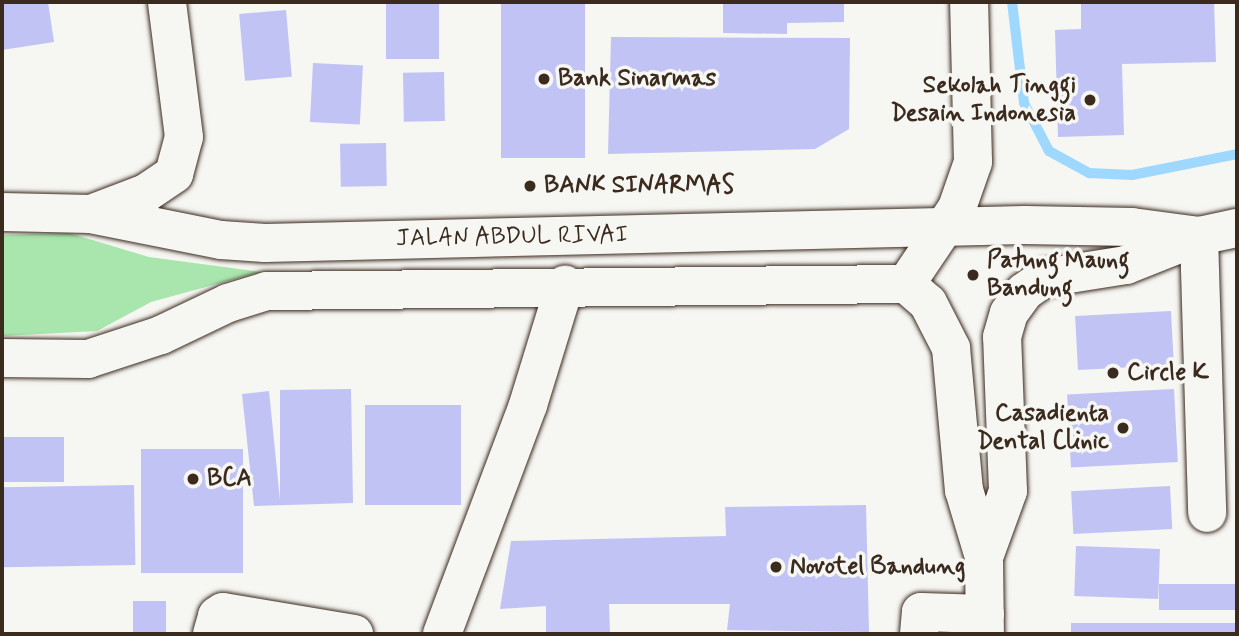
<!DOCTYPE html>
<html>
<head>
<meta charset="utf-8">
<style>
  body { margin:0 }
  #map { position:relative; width:1239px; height:636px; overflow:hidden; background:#f6f6f2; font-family:Mynerve,sans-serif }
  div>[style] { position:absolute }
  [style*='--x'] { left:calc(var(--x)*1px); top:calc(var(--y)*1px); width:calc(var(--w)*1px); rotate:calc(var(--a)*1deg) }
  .green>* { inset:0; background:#a8e6ad }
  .stream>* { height:10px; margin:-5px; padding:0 5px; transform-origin:5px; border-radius:5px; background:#9ed8fe }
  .building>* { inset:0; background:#c1c3f5; transform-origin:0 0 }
  .roads { filter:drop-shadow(0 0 2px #3b2a1e) drop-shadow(0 0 2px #3b2a1e) }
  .minor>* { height:38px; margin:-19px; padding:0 19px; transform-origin:19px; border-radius:19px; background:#f6f6f2 }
  .major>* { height:38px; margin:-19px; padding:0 19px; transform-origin:19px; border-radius:19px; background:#f6f6f2 }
  .dots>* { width:19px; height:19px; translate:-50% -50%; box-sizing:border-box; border:4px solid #f6f6f2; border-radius:50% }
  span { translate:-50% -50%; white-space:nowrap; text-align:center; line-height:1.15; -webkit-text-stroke:7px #f6f6f2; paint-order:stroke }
  .poi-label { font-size:24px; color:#3b2a1e; font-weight:700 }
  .left { translate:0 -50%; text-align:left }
  .right { translate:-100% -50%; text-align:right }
  .street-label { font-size:24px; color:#3b2a1e }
  .frame { position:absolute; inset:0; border:4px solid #3b2a1e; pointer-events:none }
</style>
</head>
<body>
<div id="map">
  <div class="green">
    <i style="clip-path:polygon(69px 233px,149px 257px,261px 272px,151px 302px,97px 331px,2px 336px,2px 235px)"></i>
  </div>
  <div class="stream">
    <i style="--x:1012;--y:2;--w:102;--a:83.2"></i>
    <i style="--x:1024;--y:103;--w:54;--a:62.5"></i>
    <i style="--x:1049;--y:151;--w:46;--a:28.8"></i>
    <i style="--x:1089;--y:173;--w:43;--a:2.7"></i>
    <i style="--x:1132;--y:175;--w:107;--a:-11.3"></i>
  </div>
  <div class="building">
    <i style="clip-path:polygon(2px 2px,48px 2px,54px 42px,2px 50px)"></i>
    <i style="left:386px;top:2px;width:53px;height:57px"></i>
    <i style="left:501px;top:2px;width:84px;height:156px"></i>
    <i style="clip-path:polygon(723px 2px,844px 2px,844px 22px,787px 23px,787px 34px,723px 33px)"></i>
    <i style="clip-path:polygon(1081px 2px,1214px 2px,1216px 62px,1122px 64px,1124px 135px,1058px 137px,1055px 30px,1081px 29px)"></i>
    <i style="left:286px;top:10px;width:67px;height:47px;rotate:85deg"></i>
    <i style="clip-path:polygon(611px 37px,850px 38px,849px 129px,815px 149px,608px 154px)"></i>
    <i style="left:313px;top:63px;width:50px;height:59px;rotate:3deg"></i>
    <i style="left:444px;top:72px;width:49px;height:41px;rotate:89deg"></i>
    <i style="left:386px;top:143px;width:43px;height:46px;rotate:89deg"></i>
    <i style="left:1171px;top:311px;width:54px;height:96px;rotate:87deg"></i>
    <i style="clip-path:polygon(351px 389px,353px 503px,254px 506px,242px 394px,269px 391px,280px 500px,280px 390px)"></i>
    <i style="left:1174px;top:389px;width:73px;height:107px;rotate:87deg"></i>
    <i style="left:365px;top:405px;width:96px;height:100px"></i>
    <i style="left:64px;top:437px;width:45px;height:62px;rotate:90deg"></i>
    <i style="left:141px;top:449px;width:102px;height:124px"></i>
    <i style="left:134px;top:485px;width:80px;height:132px;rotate:89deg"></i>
    <i style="left:1170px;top:486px;width:43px;height:99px;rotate:87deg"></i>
    <i style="clip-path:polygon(866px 505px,869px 632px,727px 630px,730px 604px,609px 604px,610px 634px,546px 634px,546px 606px,500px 609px,511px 541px,726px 536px,725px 507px)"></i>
    <i style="left:1076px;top:546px;width:84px;height:50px;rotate:2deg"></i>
    <i style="left:1235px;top:584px;width:26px;height:76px;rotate:90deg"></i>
    <i style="left:166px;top:601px;width:33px;height:33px;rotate:90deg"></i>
    <i style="left:1071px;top:623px;width:166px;height:11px"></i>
  </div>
  <div class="roads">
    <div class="minor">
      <i style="--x:1199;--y:236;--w:277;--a:88.3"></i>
      <i style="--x:212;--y:634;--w:19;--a:-74"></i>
      <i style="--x:217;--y:616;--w:7;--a:-34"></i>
      <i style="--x:223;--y:612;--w:133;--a:9.5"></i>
      <i style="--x:442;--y:634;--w:245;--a:-69.4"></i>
      <i style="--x:528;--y:405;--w:126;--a:-72.9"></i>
      <i style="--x:919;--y:634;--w:22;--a:-85"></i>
      <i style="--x:921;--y:612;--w:64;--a:1.8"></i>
    </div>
    <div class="major">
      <i style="--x:2;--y:212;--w:89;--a:1.3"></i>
      <i style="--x:91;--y:214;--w:133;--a:11.3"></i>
      <i style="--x:221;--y:240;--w:44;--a:3.9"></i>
      <i style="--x:265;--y:243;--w:760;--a:-1.36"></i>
      <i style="--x:1025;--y:225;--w:107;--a:1.1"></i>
      <i style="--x:1132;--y:227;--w:68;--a:7.7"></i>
      <i style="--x:91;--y:214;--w:59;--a:-20.9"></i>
      <i style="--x:146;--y:193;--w:34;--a:-34"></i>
      <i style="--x:174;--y:174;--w:38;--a:-75"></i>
      <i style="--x:184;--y:137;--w:136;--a:-97.2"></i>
      <i style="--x:906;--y:284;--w:29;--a:41"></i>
      <i style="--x:928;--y:303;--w:51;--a:62.9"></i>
      <i style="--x:951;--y:348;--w:143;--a:84.8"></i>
      <i style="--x:964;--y:490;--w:70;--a:73.4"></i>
      <i style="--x:984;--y:557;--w:77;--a:89.3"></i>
      <i style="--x:906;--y:284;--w:92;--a:-56.1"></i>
      <i style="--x:957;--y:208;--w:49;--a:-70.8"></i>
      <i style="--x:973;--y:162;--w:160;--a:-91.4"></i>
      <i style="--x:2;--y:358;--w:86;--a:0.7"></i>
      <i style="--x:88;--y:359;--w:77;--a:-18.2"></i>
      <i style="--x:161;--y:335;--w:74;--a:-25.5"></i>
      <i style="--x:228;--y:303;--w:41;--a:-17.1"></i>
      <i style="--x:267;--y:291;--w:639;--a:-0.63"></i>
      <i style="--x:984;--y:557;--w:70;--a:-70"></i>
      <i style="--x:1008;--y:491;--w:154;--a:-92.2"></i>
      <i style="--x:1002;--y:337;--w:25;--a:-74"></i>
      <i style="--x:1009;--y:313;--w:26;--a:-54"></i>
      <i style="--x:1024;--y:292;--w:24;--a:-35"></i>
      <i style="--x:1044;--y:278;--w:83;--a:-9"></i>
      <i style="--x:1126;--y:265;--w:79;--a:-21.7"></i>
      <i style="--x:1199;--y:236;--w:39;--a:-12"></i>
    </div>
  </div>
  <div class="dots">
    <i style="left:544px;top:79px;background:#3b2a1e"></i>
    <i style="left:1090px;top:100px;background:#3b2a1e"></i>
    <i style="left:530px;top:186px;background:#3b2a1e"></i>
    <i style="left:973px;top:275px;background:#3b2a1e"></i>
    <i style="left:1113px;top:373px;background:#3b2a1e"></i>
    <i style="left:1123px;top:428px;background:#3b2a1e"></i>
    <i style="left:193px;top:479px;background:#3b2a1e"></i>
    <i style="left:776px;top:567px;background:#3b2a1e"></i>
  </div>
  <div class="poi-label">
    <span class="left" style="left:558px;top:79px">Bank Sinarmas</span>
    <span class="right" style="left:1076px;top:100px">Sekolah Tinggi<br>Desain Indonesia</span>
    <span class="left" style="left:544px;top:186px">BANK SINARMAS</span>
    <span class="left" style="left:987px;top:275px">Patung Maung<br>Bandung</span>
    <span class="left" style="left:1127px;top:373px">Circle K</span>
    <span class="right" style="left:1109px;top:428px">Casadienta<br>Dental Clinic</span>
    <span class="left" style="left:207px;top:479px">BCA</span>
    <span class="left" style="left:790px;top:567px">Novotel Bandung</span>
  </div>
  <div class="street-label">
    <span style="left:512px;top:237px;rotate:-1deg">JALAN ABDUL RIVAI</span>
  </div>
  <div class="frame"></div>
</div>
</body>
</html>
